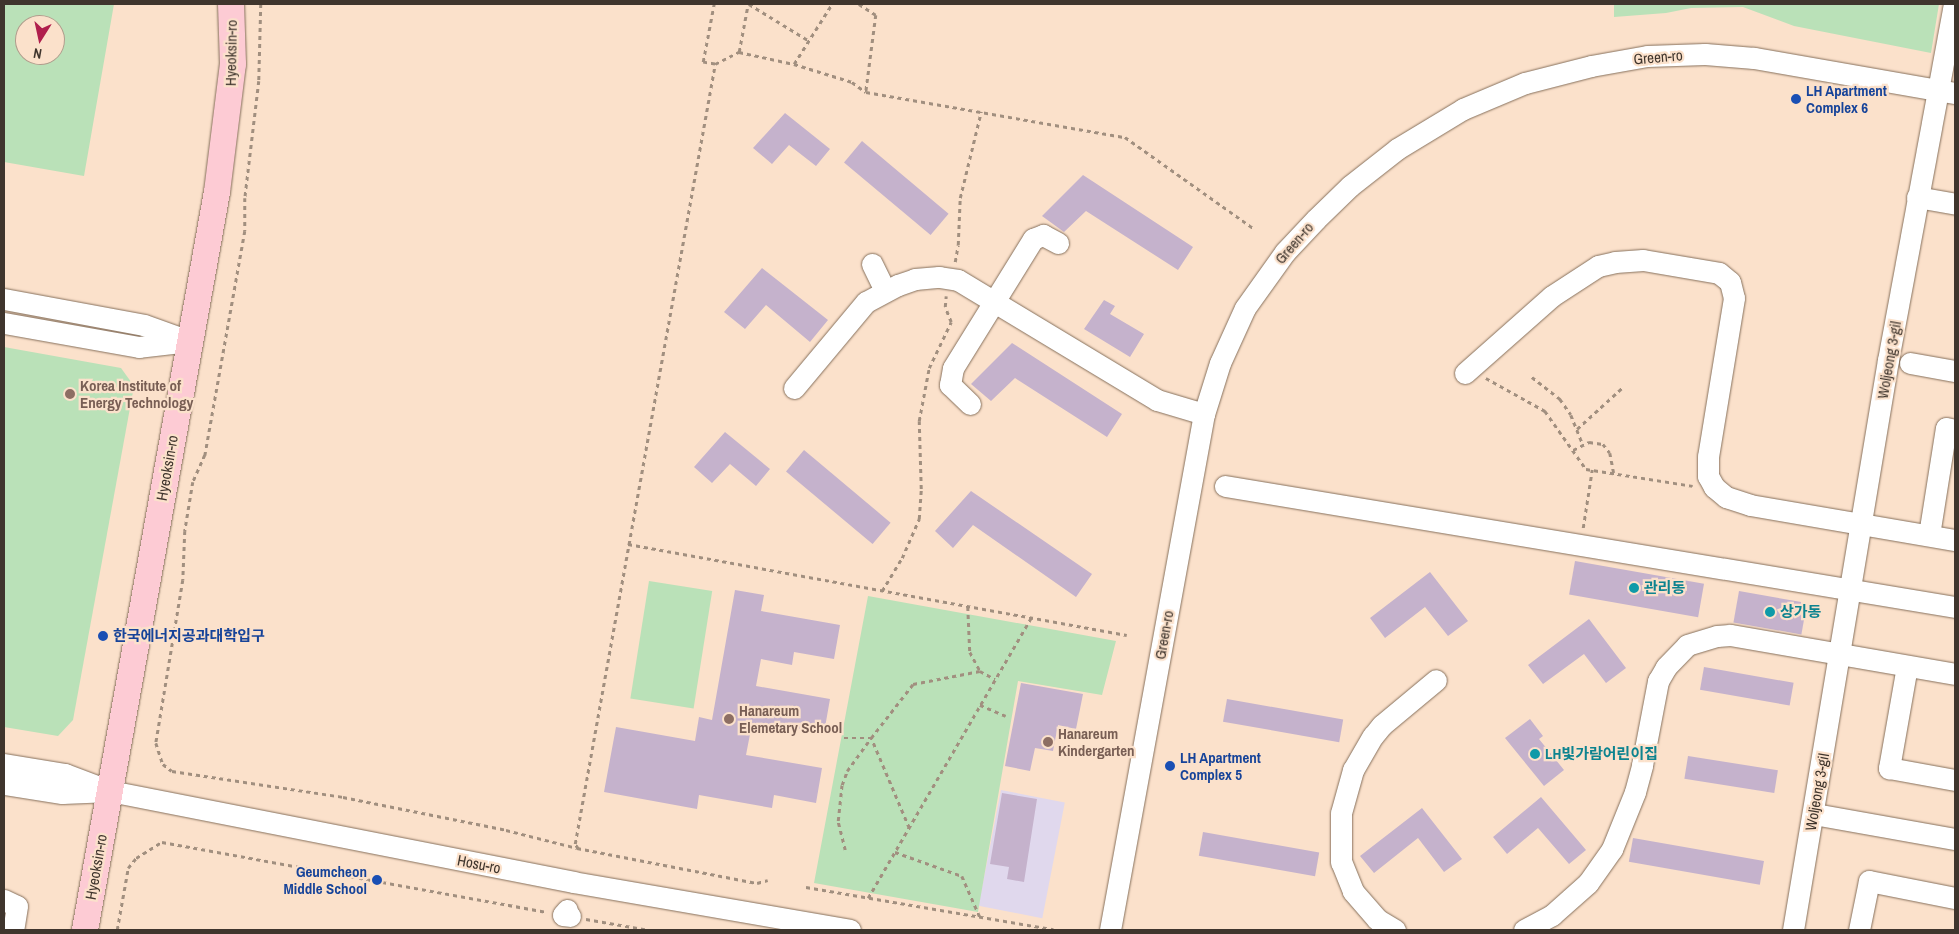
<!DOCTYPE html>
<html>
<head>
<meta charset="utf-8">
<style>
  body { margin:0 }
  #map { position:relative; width:1959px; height:934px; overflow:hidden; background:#fbe1cb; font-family:"Archivo Narrow","Noto Sans KR",sans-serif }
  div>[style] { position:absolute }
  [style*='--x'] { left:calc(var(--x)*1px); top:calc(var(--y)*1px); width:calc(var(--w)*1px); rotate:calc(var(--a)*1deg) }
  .commercial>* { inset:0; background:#e0d8ed; transform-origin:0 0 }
  .green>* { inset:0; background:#bae1b8; transform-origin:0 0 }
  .building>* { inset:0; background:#c5b2cc; transform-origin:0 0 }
  .path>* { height:2.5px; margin-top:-1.25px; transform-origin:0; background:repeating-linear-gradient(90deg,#a18f7f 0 4px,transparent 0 8px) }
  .roads { filter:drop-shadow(0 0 1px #86705c) drop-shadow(0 0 1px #86705c) }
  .minor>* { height:21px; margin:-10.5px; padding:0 10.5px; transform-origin:10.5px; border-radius:10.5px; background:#fff }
  .major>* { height:26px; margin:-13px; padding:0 13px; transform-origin:13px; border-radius:13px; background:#fdcbd4 }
  .dots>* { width:14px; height:14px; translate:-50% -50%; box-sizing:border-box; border:2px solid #fbe1cb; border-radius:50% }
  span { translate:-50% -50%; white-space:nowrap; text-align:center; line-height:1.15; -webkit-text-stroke:4.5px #fbe1cb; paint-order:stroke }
  .street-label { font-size:15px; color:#3f352d }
  .transit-label { font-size:15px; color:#164399; font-weight:700 }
  .left { translate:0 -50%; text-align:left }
  .right { translate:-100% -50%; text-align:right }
  .education-label { font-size:15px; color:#785e54; font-weight:700 }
  .culture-label { font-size:15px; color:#0d838f; font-weight:700 }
  .frame { position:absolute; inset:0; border:5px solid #3f352d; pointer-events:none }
  .north { position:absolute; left:15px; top:15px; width:50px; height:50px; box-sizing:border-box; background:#fbe1cb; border:1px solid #b09c8c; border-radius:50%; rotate:190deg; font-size:14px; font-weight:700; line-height:20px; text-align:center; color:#3f352d }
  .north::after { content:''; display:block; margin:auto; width:18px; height:22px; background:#b01f4d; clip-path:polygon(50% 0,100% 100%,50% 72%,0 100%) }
</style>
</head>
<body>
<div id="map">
  <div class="commercial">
    <i style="left:1001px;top:790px;width:65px;height:118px;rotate:11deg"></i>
  </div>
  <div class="green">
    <i style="clip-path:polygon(evenodd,4px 4px,114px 4px,84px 176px,4px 162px,4px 4px,25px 25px,55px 25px,55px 55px,25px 55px,25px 25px)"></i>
    <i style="clip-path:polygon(1614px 4px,1939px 4px,1931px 53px,1794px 26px,1743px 7px,1691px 8px,1666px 13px,1614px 17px)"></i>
    <i style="clip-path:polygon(4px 347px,121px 368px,134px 386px,73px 720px,58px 736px,4px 727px)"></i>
    <i style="left:649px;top:581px;width:64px;height:119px;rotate:9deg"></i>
    <i style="clip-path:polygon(868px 596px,1116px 641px,1102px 695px,1018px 681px,978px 912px,814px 883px)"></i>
  </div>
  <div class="building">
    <i style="clip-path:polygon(785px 113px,830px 149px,816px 166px,789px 145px,772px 164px,753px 148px)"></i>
    <i style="left:862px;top:141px;width:113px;height:28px;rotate:40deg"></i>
    <i style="clip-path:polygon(1083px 175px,1193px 247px,1178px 270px,1086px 211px,1064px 232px,1042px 216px)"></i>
    <i style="clip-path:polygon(762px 268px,828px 320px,810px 342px,766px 305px,745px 329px,724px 312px)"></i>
    <i style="clip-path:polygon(1104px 300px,1115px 306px,1110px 314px,1144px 334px,1130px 357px,1084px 329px)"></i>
    <i style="clip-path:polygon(1012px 343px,1122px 414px,1107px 437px,1015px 378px,991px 401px,971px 384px)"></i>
    <i style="clip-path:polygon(725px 432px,770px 469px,756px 486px,730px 464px,712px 483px,694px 467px)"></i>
    <i style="left:804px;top:450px;width:113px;height:28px;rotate:40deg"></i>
    <i style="clip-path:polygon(971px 491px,1092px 574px,1076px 597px,973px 525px,953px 548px,935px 531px)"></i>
    <i style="left:1575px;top:561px;width:131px;height:34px;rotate:10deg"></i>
    <i style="clip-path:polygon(1430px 572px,1468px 621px,1448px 636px,1425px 607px,1385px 638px,1370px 618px)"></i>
    <i style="clip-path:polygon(735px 590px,764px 595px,761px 611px,840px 625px,834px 659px,794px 652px,792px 665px,761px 659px,756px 686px,830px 699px,824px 733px,783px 726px,782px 735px,751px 729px,746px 755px,822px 768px,816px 803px,774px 795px,772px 808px,699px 795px,697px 809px,604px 792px,616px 727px,695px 741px,699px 717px,712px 720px)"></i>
    <i style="left:1739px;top:591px;width:69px;height:32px;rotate:10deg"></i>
    <i style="clip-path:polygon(1589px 619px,1626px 668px,1606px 683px,1584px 654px,1543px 684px,1528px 665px)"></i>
    <i style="left:1704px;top:667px;width:91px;height:23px;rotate:10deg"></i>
    <i style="clip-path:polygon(1021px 683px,1083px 694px,1076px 729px,1058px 725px,1053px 751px,1035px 748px,1030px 771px,1005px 766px)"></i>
    <i style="left:1227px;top:699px;width:118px;height:23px;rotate:10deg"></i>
    <i style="clip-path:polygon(1530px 719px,1543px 736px,1539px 739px,1564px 770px,1544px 786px,1505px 738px)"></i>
    <i style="left:1688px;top:756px;width:91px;height:23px;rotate:9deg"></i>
    <i style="clip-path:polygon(1002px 793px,1037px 799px,1024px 882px,1007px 879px,1009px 867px,990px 864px)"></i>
    <i style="clip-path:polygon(1541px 797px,1586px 850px,1569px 864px,1538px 828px,1507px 854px,1493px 837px)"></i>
    <i style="clip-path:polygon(1422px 808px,1462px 859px,1444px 872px,1418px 838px,1374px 873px,1360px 856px)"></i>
    <i style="left:1203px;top:832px;width:118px;height:24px;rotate:10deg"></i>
    <i style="left:1633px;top:838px;width:133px;height:24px;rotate:10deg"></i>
  </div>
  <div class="path">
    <i style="--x:261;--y:4;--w:77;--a:91.5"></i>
    <i style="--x:259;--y:81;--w:118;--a:96.8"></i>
    <i style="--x:245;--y:198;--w:33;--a:90"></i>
    <i style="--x:245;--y:231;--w:228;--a:100.1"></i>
    <i style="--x:205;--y:455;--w:30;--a:114"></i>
    <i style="--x:193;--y:482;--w:50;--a:99.3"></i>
    <i style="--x:185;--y:531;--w:49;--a:92.3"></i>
    <i style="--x:183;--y:580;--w:165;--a:99.4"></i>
    <i style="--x:156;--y:743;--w:22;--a:72"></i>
    <i style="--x:163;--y:764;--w:11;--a:38"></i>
    <i style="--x:172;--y:771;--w:173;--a:8.6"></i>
    <i style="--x:343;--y:797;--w:166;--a:11.4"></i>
    <i style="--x:506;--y:830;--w:73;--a:14.2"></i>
    <i style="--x:577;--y:848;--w:183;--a:11"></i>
    <i style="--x:757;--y:883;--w:11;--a:-15"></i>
    <i style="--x:749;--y:4;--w:69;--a:31.4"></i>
    <i style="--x:859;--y:4;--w:20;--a:33"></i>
    <i style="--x:876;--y:15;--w:78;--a:97.4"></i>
    <i style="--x:866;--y:92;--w:263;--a:9.9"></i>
    <i style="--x:1125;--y:137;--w:157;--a:35.4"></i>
    <i style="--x:739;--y:52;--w:49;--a:-79.4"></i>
    <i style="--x:715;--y:64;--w:27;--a:-27"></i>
    <i style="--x:739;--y:52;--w:56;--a:12.3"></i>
    <i style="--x:794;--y:64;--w:61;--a:17.2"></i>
    <i style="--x:852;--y:82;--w:17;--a:36"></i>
    <i style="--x:794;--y:64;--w:71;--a:-57.7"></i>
    <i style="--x:955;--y:262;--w:17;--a:-80"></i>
    <i style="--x:958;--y:245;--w:47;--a:-87.6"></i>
    <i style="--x:960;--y:198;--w:89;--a:-76.3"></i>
    <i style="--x:1532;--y:377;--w:36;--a:38"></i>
    <i style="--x:1560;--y:399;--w:19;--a:55"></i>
    <i style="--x:1571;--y:415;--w:32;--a:68"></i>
    <i style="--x:1486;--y:378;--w:68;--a:29.2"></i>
    <i style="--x:1545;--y:411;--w:71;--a:54.7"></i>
    <i style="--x:1586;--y:469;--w:108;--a:9"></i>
    <i style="--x:1577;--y:429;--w:62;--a:-42.4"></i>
    <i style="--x:1573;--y:450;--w:18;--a:-27"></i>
    <i style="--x:1589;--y:442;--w:14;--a:8"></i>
    <i style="--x:1603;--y:444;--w:11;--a:52"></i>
    <i style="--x:1610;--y:453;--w:20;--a:79"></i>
    <i style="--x:1583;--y:528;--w:59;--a:-81.2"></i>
    <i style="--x:628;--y:544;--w:507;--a:10.34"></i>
    <i style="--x:882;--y:591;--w:39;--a:-59"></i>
    <i style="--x:902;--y:558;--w:43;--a:-66.4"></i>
    <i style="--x:919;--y:519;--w:30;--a:-86"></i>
    <i style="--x:921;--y:489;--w:68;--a:-91.7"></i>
    <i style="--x:919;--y:421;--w:54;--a:-79.3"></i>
    <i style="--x:929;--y:368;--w:51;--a:-64.4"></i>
    <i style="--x:951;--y:322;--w:16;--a:-112"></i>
    <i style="--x:945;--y:307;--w:11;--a:-85"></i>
    <i style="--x:968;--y:607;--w:45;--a:87.5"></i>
    <i style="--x:970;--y:652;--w:21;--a:62"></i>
    <i style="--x:980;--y:705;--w:28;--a:23"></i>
    <i style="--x:844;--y:738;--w:27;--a:0"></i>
    <i style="--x:909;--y:828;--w:98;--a:-112.9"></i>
    <i style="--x:871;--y:738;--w:68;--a:-52.1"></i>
    <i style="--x:913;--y:684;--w:68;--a:-11"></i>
    <i style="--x:980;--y:671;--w:17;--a:28"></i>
    <i style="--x:578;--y:849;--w:6;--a:-121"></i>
    <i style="--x:575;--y:844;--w:792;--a:-79.82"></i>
    <i style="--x:715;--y:64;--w:12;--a:-171"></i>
    <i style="--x:703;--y:62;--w:59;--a:-79.3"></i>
    <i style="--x:845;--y:850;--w:30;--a:-104"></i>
    <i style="--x:838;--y:821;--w:36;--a:-84"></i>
    <i style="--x:842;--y:785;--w:15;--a:-70"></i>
    <i style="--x:847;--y:771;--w:41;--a:-54"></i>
    <i style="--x:895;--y:852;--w:71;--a:19.7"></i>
    <i style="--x:962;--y:876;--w:45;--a:66.3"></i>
    <i style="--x:806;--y:887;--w:251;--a:9.7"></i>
    <i style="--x:868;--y:898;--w:324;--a:-59.8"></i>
    <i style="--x:586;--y:919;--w:64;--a:9.9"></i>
    <i style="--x:117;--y:930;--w:63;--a:-79.9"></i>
    <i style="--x:128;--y:868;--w:13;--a:-51"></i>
    <i style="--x:136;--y:858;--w:31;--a:-32"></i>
    <i style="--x:162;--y:842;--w:391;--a:10.3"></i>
  </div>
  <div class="roads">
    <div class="minor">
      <i style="--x:1917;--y:197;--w:39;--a:10"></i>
      <i style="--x:872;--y:264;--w:30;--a:64"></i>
      <i style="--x:4;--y:299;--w:142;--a:10.5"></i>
      <i style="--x:144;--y:325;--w:48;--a:19.6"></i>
      <i style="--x:189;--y:341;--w:50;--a:173.2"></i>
      <i style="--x:139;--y:347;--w:137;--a:-169.9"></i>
      <i style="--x:1910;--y:363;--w:46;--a:10.1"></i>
      <i style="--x:1465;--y:373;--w:116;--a:-41.5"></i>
      <i style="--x:1552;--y:296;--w:55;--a:-33.1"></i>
      <i style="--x:1598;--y:266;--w:17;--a:-13"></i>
      <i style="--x:1615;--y:262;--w:28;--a:-4"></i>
      <i style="--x:1643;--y:260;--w:77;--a:9.7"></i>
      <i style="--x:1719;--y:273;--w:14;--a:39"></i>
      <i style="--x:1730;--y:282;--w:16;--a:76"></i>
      <i style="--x:1734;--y:298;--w:160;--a:99.3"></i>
      <i style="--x:1708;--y:456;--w:20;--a:90"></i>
      <i style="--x:1708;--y:476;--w:13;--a:61"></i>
      <i style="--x:1714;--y:487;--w:16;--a:40"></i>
      <i style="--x:1726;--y:497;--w:25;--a:18"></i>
      <i style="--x:1750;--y:505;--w:208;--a:9.7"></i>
      <i style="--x:794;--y:388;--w:112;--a:-50.1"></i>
      <i style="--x:866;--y:302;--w:36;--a:-28"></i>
      <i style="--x:898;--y:285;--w:18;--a:-19"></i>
      <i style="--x:915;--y:279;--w:24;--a:-5"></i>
      <i style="--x:939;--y:277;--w:19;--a:9"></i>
      <i style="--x:958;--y:280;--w:232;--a:31.1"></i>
      <i style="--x:1157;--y:400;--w:49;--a:16.6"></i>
      <i style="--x:970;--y:404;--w:28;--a:-136"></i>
      <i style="--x:950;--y:385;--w:17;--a:-80"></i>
      <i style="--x:953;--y:368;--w:152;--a:-58.2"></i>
      <i style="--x:1033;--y:239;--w:11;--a:-22"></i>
      <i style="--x:1043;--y:235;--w:17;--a:28"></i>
      <i style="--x:1225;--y:486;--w:740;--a:9.41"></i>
      <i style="--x:1929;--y:535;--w:108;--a:-81"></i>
      <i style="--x:1946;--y:428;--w:9;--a:13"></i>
      <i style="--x:1907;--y:666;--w:104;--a:100"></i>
      <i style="--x:1889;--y:768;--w:67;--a:10.3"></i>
      <i style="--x:4;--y:764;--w:62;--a:9.3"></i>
      <i style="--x:65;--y:774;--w:48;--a:20.7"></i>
      <i style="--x:110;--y:791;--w:48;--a:177.6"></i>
      <i style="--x:62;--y:793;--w:59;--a:-171.2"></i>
      <i style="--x:110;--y:791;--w:472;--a:11.1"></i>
      <i style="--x:573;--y:882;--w:281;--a:9.8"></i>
      <i style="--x:1814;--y:814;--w:143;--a:10.1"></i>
      <i style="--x:4;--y:900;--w:14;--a:25"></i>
      <i style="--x:17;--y:906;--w:24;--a:99"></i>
      <i style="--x:567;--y:910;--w:6;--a:129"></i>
      <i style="--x:563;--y:915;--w:7;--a:8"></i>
      <i style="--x:1110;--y:930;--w:524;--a:-79.68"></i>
      <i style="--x:1204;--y:414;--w:53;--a:-72.6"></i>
      <i style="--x:1220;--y:363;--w:60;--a:-65.6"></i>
      <i style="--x:1245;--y:308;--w:69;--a:-54.5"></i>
      <i style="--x:1285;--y:252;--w:45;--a:-46.8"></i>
      <i style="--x:1316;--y:219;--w:47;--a:-44.1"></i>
      <i style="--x:1350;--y:186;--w:60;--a:-38.2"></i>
      <i style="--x:1397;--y:149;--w:77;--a:-31.2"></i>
      <i style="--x:1463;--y:109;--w:67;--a:-22.8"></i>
      <i style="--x:1525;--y:83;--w:68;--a:-14.4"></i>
      <i style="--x:1591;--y:66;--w:57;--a:-10.1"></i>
      <i style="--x:1647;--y:56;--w:58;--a:-2"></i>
      <i style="--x:1705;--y:54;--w:49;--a:4.7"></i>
      <i style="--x:1754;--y:58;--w:204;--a:9.9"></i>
      <i style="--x:1395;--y:930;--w:21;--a:-149"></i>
      <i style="--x:1377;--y:919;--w:37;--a:-131"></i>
      <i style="--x:1353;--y:891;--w:31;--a:-112"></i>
      <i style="--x:1341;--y:862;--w:49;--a:-90"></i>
      <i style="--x:1341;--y:813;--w:45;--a:-74.4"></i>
      <i style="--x:1353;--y:770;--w:39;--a:-60"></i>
      <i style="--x:1373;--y:736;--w:14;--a:-51"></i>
      <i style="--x:1382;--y:725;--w:70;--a:-39.8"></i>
      <i style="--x:1524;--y:930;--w:32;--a:-28"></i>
      <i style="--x:1552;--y:915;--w:48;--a:-41.6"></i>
      <i style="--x:1588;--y:883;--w:42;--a:-54.8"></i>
      <i style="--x:1612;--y:849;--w:61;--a:-68"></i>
      <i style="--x:1635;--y:792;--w:28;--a:-75"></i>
      <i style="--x:1642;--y:765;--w:86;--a:-79.2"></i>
      <i style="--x:1658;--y:681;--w:16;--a:-60"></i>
      <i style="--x:1666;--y:667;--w:30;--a:-46"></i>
      <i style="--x:1687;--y:645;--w:31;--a:-17"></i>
      <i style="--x:1717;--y:636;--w:13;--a:-4"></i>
      <i style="--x:1730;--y:635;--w:228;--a:9.8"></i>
      <i style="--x:1793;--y:930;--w:578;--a:-80.54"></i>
      <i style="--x:1888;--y:360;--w:362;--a:-79.5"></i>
      <i style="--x:1859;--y:930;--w:50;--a:-78.5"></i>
      <i style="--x:1869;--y:881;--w:88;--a:11.2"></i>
    </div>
    <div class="major">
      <i style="--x:85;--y:930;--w:750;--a:-79.86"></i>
      <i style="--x:217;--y:192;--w:129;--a:-82.9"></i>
      <i style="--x:233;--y:64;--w:60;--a:-91.9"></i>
    </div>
  </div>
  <div class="dots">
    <i style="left:1796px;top:99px;background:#1a4fb4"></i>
    <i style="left:70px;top:394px;background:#8d6e63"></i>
    <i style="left:1634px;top:588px;background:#0f9aa8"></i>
    <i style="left:1770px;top:612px;background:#0f9aa8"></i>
    <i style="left:103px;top:636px;background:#1a4fb4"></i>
    <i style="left:729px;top:719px;background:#8d6e63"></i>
    <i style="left:1048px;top:742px;background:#8d6e63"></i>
    <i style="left:1535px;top:754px;background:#0f9aa8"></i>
    <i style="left:1170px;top:766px;background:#1a4fb4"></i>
    <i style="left:377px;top:880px;background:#1a4fb4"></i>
  </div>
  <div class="street-label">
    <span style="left:231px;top:53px;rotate:-89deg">Hyeoksin-ro</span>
    <span style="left:1658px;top:57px;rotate:-5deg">Green-ro</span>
    <span style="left:1294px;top:243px;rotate:-49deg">Green-ro</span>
    <span style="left:1889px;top:360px;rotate:-80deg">Woljeong 3-gil</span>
    <span style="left:167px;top:468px;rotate:-80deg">Hyeoksin-ro</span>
    <span style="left:1164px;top:635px;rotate:-80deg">Green-ro</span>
    <span style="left:1817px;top:792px;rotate:-80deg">Woljeong 3-gil</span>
    <span style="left:479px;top:864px;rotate:11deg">Hosu-ro</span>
    <span style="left:96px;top:867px;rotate:-80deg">Hyeoksin-ro</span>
  </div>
  <div class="transit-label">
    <span class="left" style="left:1806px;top:99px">LH Apartment<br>Complex 6</span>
    <span class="left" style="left:113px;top:636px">한국에너지공과대학입구</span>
    <span class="left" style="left:1180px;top:766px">LH Apartment<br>Complex 5</span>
    <span class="right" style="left:367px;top:880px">Geumcheon<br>Middle School</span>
  </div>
  <div class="education-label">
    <span class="left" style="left:80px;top:394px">Korea Institute of<br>Energy Technology</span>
    <span class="left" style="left:739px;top:719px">Hanareum<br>Elemetary School</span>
    <span class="left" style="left:1058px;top:742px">Hanareum<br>Kindergarten</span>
  </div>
  <div class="culture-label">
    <span class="left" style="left:1644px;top:588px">관리동</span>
    <span class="left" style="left:1780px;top:612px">상가동</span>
    <span class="left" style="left:1545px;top:754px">LH빛가람어린이집</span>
  </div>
  <div class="frame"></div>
  <div class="north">N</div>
</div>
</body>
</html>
